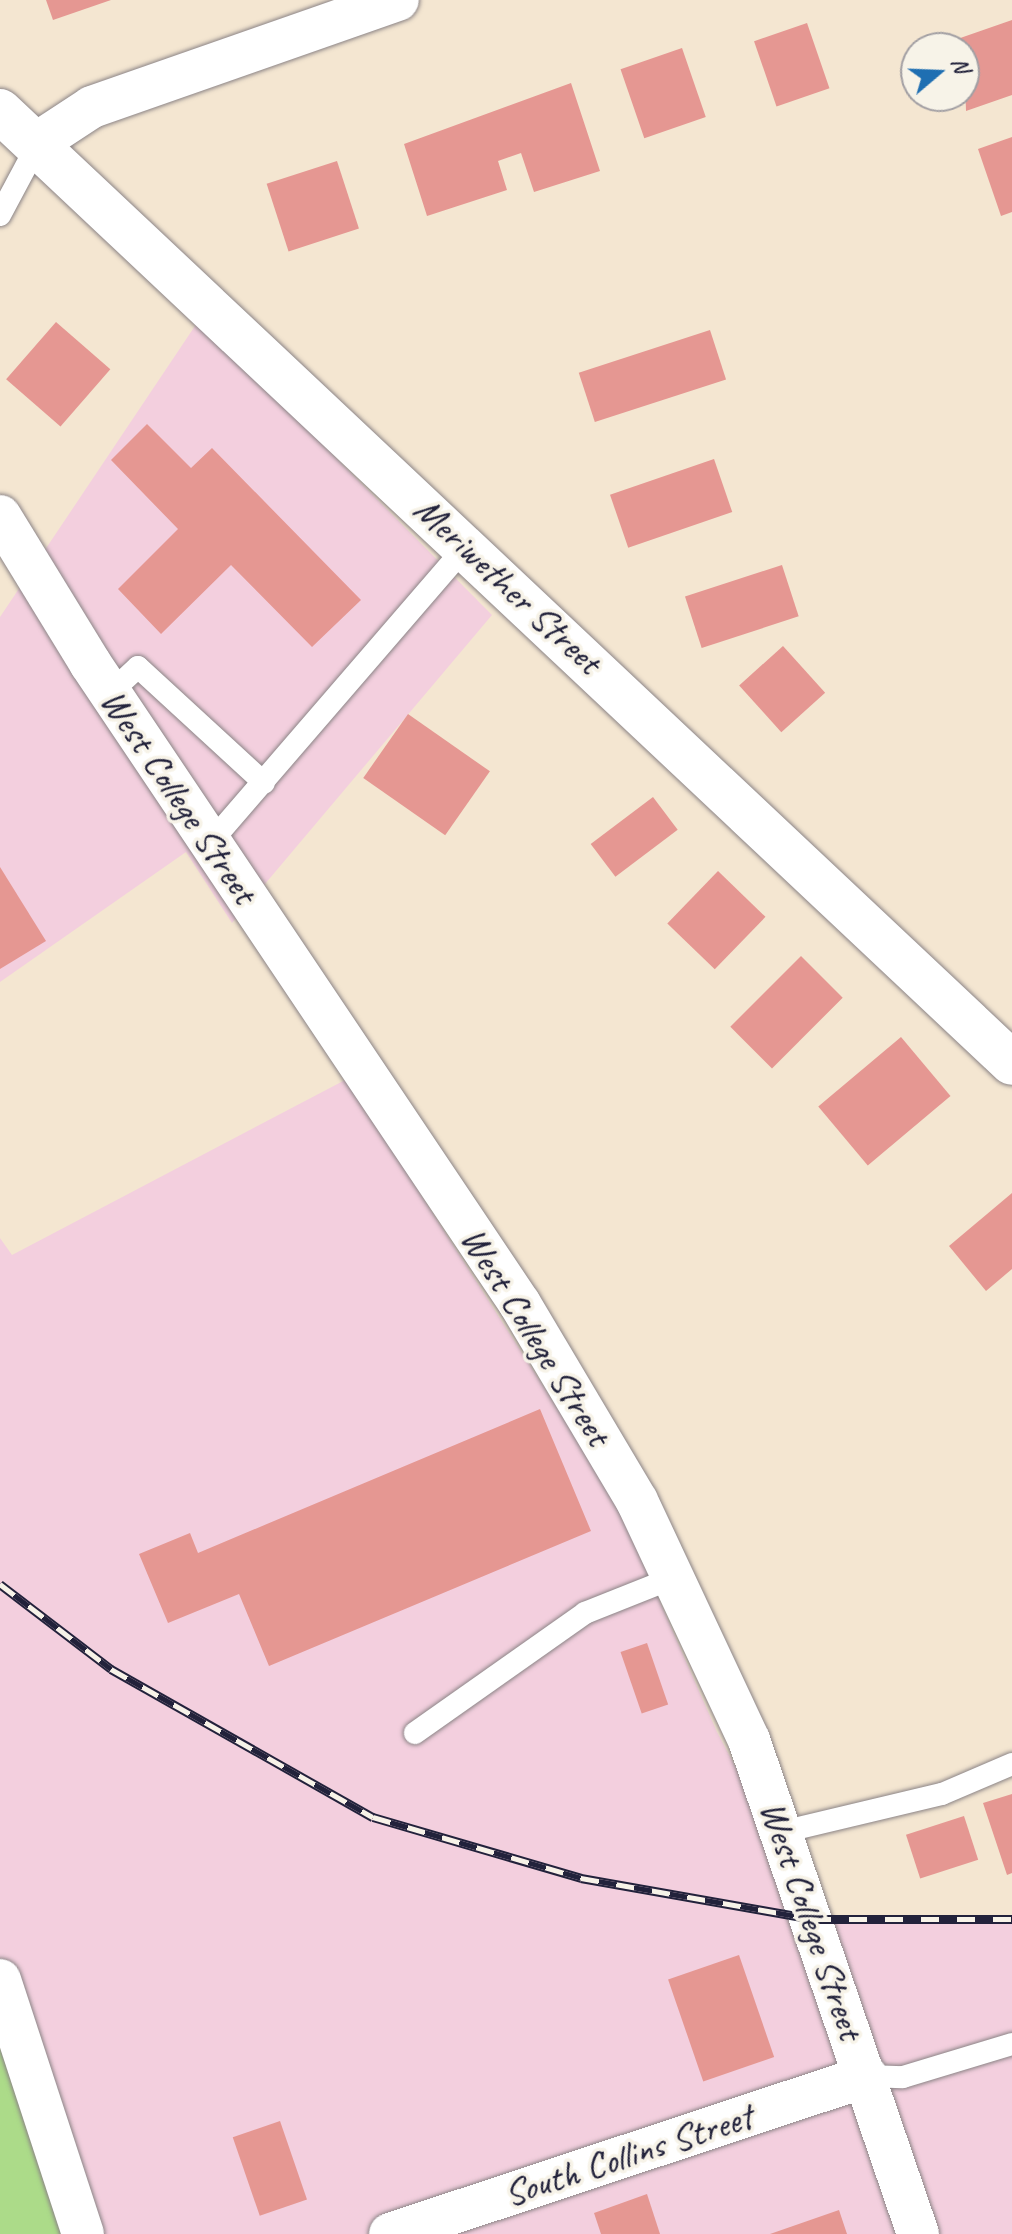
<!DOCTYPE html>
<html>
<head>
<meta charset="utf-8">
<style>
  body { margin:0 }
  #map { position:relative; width:1012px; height:2234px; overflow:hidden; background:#f4e6d1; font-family:Caveat,sans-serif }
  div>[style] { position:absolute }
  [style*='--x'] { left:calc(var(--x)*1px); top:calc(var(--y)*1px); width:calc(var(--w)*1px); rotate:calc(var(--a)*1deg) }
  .built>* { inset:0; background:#f3cfde }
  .green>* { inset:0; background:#acdb89 }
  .building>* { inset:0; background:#e59792; transform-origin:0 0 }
  .roads { filter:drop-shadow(0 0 2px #8b8486) drop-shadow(0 0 2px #8b8486) }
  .service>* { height:22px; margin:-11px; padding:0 11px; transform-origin:11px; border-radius:11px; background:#fff }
  .minor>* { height:42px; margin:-21px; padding:0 21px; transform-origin:21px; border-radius:21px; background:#fff }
  .tertiary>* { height:44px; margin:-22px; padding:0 22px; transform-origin:22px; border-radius:22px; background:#fff }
  .rail>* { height:9px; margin-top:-4.5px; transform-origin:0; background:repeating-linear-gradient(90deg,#f7f3e8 0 18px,#22223b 0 36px); box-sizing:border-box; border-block:2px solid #22223b }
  span { translate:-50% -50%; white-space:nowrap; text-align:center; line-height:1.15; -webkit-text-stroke:7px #f7f3e8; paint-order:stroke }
  .street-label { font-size:38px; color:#22223b }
  .north { position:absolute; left:900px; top:32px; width:80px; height:80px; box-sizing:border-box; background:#f7f3e8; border:2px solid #a29fa3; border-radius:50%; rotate:71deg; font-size:22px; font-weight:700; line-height:32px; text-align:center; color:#22223b }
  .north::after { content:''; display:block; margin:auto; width:28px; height:36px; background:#1f6fb2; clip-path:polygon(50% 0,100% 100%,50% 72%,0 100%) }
</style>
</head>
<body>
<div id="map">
  <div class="built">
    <i style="clip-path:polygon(199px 320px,492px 615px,232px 923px,186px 852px,0 982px,0 617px)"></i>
    <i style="clip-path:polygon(347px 1079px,614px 1497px,717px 1732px,818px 1923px,1012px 1924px,1012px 2234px,82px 2234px,0 1990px,0 1238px,12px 1255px)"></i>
  </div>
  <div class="green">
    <i style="clip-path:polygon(0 1990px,82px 2234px,0 2234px)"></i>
  </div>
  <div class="building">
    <i style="clip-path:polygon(46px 0,111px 0,53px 20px)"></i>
    <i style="clip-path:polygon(1012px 20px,1012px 95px,966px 111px,964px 48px,943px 44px)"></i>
    <i style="left:807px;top:23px;width:69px;height:56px;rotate:71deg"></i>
    <i style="left:682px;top:48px;width:73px;height:65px;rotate:71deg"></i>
    <i style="clip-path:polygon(571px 83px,600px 171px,534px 192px,521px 153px,498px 161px,507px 190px,427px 216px,404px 144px)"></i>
    <i style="clip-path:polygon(1012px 137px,1012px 212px,1001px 216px,978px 149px)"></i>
    <i style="left:337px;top:161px;width:71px;height:74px;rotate:72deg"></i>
    <i style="left:56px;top:322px;width:72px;height:76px;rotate:41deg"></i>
    <i style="left:710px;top:330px;width:52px;height:138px;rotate:72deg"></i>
    <i style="clip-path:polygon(147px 424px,191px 468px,212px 448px,361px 600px,312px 647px,231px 565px,161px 634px,118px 589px,178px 529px,111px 460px)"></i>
    <i style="left:714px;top:459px;width:56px;height:110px;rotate:71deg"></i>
    <i style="left:782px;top:565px;width:54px;height:102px;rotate:72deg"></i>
    <i style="left:783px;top:646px;width:63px;height:59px;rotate:48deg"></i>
    <i style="left:408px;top:714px;width:100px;height:78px;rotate:35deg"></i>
    <i style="left:653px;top:797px;width:41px;height:78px;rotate:53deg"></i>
    <i style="clip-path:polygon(0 867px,46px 941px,0 969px)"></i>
    <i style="left:718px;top:871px;width:66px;height:73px;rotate:44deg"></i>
    <i style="left:801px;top:956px;width:59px;height:100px;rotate:45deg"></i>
    <i style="left:901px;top:1037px;width:77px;height:108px;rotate:50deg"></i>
    <i style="clip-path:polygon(1012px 1193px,1012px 1269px,986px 1291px,949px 1246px)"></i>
    <i style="clip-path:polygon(540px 1409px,591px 1531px,269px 1666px,239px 1594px,168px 1623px,139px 1554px,190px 1533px,198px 1553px)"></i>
    <i style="left:647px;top:1643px;width:65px;height:28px;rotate:71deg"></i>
    <i style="clip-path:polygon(1012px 1794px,1012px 1873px,1007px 1875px,983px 1803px)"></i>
    <i style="left:964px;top:1816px;width:46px;height:61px;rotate:72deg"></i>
    <i style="left:739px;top:1955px;width:108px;height:75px;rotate:71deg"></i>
    <i style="left:280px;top:2121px;width:83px;height:50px;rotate:71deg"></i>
    <i style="clip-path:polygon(647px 2194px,660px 2234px,601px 2234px,594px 2213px)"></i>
    <i style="clip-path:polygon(839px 2210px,847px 2234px,770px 2234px)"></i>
  </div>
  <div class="roads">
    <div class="service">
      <i style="--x:0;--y:215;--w:83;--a:-61.9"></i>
      <i style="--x:110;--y:693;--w:38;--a:-43"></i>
      <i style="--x:138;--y:667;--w:171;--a:42.6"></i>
      <i style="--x:210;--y:843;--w:392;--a:-49.2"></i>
      <i style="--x:415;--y:1733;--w:208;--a:-35.2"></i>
      <i style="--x:585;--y:1613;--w:95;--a:-21.7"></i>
      <i style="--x:782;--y:1832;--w:164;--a:-13.4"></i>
      <i style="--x:942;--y:1794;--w:76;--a:-23.2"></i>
      <i style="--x:867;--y:2076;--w:36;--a:2"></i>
      <i style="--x:903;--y:2077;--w:114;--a:-16.8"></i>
    </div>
    <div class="minor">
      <i style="--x:40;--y:141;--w:62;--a:-33.2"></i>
      <i style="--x:92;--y:107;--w:324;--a:-19.3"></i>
      <i style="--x:0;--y:516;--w:172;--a:58.5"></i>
      <i style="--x:90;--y:663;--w:772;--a:56.15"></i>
      <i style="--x:520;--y:1304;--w:229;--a:59.3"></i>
      <i style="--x:637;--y:1501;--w:264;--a:64.9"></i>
      <i style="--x:749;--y:1740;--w:522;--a:71.11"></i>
      <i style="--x:0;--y:1980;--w:267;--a:71.9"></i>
      <i style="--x:390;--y:2234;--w:502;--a:-18.33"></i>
    </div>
    <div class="tertiary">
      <i style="--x:0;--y:111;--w:1389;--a:43.25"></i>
    </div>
  </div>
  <div class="rail">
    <i style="--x:0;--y:1584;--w:140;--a:37.4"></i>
    <i style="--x:111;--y:1669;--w:301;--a:29.5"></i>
    <i style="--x:373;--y:1817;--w:217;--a:16.3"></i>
    <i style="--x:581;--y:1878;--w:236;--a:10"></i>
    <i style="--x:813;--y:1919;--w:199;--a:0"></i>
  </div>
  <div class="street-label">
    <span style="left:508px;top:585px;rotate:43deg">Meriwether Street</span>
    <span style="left:179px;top:796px;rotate:56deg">West College Street</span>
    <span style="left:536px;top:1336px;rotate:58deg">West College Street</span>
    <span style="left:812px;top:1920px;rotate:71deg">West College Street</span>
    <span style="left:628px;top:2155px;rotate:-18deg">South Collins Street</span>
  </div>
  <div class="north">N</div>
</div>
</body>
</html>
